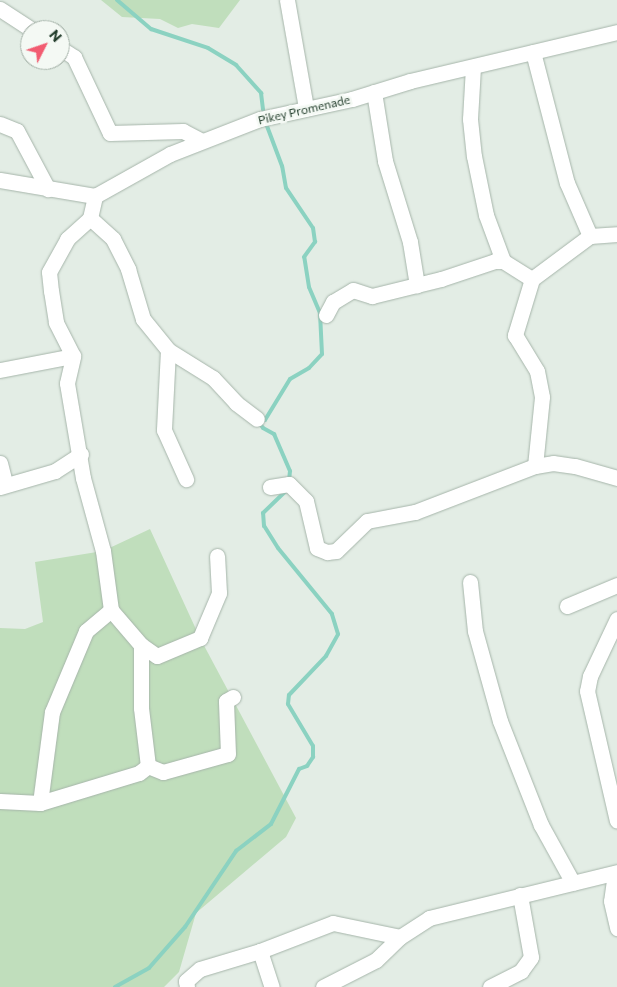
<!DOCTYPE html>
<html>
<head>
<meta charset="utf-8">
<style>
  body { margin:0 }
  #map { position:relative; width:617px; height:987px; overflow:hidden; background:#e3ede5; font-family:Commissioner,sans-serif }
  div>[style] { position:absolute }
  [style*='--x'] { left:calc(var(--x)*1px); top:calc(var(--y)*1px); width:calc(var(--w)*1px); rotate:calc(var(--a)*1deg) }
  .green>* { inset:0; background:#c0debc }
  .stream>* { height:4px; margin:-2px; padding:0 2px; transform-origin:2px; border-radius:2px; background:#8bd2c1 }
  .roads { filter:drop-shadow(0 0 1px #a6b5aa) drop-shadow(0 0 1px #a6b5aa) }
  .minor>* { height:15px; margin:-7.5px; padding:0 7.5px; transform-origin:7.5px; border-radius:7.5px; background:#fff }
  span { translate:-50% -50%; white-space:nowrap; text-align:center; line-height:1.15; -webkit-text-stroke:5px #f4f9f4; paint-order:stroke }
  .street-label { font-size:12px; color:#233e2c }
  .north { position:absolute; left:20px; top:20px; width:50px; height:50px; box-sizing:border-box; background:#f4f9f4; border:1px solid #a0aea4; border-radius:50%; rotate:49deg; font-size:14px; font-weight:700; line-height:20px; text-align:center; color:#233e2c }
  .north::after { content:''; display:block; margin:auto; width:18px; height:22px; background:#f25c71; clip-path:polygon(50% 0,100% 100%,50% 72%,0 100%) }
</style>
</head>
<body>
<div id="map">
  <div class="green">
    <i style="clip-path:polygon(101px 0,240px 0,219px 28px,192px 24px,178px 28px,160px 19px,122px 17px)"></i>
    <i style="clip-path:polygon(150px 529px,200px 638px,296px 818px,286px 837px,196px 913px,179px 972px,164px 987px,0 987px,0 628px,25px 629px,43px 622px,35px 562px,103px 551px)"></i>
  </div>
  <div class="stream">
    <i style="--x:117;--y:0;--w:45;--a:40.5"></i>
    <i style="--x:151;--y:29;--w:60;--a:18.4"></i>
    <i style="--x:208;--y:48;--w:33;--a:31"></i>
    <i style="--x:236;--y:65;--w:38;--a:48"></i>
    <i style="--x:261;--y:93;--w:17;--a:83"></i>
    <i style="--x:261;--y:419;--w:4;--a:14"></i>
    <i style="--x:265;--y:420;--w:48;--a:-58.6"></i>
    <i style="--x:290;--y:379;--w:22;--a:-30"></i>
    <i style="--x:309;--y:368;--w:19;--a:-47"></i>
    <i style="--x:322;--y:354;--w:41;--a:-92.8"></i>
    <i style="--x:320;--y:313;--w:28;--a:-113"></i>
    <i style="--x:309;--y:287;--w:30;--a:-99"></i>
    <i style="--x:304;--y:257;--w:19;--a:-54"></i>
    <i style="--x:315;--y:242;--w:14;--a:-98"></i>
    <i style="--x:313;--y:228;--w:48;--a:-124"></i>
    <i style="--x:286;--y:188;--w:22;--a:-100"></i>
    <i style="--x:282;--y:166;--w:43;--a:-110.6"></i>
    <i style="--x:259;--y:422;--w:7;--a:56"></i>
    <i style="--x:263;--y:428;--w:13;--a:29"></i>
    <i style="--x:274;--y:434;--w:40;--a:66.6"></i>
    <i style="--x:290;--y:471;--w:10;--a:96"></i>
    <i style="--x:115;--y:987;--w:39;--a:-29"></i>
    <i style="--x:149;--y:968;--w:55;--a:-48.7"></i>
    <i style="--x:185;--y:927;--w:92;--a:-56.1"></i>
    <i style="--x:236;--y:851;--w:44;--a:-37.6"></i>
    <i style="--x:271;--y:824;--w:62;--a:-63"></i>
    <i style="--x:299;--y:769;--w:9;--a:-21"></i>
    <i style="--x:307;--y:766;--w:11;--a:-56"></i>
    <i style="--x:313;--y:757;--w:11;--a:-90"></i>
    <i style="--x:313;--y:746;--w:49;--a:-120.8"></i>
    <i style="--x:288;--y:704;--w:9;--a:-84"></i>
    <i style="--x:289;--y:695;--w:54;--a:-46.5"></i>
    <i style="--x:326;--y:656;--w:25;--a:-61"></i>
    <i style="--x:338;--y:634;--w:21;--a:-107"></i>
    <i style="--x:332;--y:614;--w:85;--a:-129.3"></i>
    <i style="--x:278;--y:548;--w:26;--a:-122"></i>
    <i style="--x:264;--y:526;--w:13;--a:-94"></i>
    <i style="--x:263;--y:513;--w:36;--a:-44"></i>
  </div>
  <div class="roads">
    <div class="minor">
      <i style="--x:287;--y:0;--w:110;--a:80"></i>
      <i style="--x:0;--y:9;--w:38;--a:33"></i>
      <i style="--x:60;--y:48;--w:17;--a:33"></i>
      <i style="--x:74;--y:57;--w:84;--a:64.7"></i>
      <i style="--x:110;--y:133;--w:73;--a:-1.6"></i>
      <i style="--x:183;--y:131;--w:19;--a:28"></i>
      <i style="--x:533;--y:52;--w:135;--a:75.5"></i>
      <i style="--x:567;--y:183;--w:58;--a:66.5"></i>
      <i style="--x:473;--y:67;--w:52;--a:93.3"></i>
      <i style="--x:470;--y:119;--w:37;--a:84"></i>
      <i style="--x:474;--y:156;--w:60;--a:78.5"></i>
      <i style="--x:486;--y:215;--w:49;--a:69.7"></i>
      <i style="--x:374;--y:92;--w:70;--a:80.9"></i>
      <i style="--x:385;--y:161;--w:85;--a:72.8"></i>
      <i style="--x:410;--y:242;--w:44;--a:80.8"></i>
      <i style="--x:0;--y:124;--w:18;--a:22"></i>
      <i style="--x:17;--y:131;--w:66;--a:61.9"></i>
      <i style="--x:0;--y:180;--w:96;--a:9.6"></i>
      <i style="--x:95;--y:196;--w:86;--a:-29.2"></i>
      <i style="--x:170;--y:154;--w:97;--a:-21.3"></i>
      <i style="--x:260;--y:119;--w:94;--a:-12.3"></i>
      <i style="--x:352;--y:99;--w:61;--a:-17.2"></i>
      <i style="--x:410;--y:81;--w:213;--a:-13.3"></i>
      <i style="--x:90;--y:218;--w:31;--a:42"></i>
      <i style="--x:113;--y:239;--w:34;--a:63"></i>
      <i style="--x:128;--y:269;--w:52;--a:73.3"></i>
      <i style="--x:143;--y:319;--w:40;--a:51"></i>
      <i style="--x:168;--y:350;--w:80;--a:92.9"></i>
      <i style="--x:164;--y:430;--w:54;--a:65.8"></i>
      <i style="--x:532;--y:279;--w:59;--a:106.9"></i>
      <i style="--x:515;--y:335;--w:42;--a:58.6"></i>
      <i style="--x:537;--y:371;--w:26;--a:79"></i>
      <i style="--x:542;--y:397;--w:69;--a:95.8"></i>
      <i style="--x:326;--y:315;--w:15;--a:-62"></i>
      <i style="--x:333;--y:302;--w:23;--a:-31"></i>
      <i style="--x:353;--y:290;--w:20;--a:18"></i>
      <i style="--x:372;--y:296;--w:71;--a:-13.8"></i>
      <i style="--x:441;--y:279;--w:57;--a:-18.4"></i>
      <i style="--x:495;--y:261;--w:8;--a:0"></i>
      <i style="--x:503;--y:261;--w:34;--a:32"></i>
      <i style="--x:532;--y:279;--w:72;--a:-36.6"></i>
      <i style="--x:590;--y:236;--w:27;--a:-4"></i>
      <i style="--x:168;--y:350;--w:53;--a:31.9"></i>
      <i style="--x:213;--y:378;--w:34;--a:47"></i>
      <i style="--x:236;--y:403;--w:26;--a:37"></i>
      <i style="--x:0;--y:370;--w:74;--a:-10.9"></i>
      <i style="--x:0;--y:463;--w:21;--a:76"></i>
      <i style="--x:0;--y:487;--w:57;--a:-16.2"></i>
      <i style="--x:55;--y:471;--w:31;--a:-33"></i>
      <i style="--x:270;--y:487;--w:19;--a:-9"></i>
      <i style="--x:289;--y:484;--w:24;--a:45"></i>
      <i style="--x:306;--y:501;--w:48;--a:76.8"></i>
      <i style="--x:317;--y:548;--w:11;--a:22"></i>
      <i style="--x:327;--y:552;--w:9;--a:-6"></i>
      <i style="--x:336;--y:551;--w:43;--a:-44.1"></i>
      <i style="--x:367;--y:521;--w:49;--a:-10.6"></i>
      <i style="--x:415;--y:512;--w:129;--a:-21"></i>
      <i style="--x:535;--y:466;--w:18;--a:-9"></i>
      <i style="--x:553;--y:463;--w:22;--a:8"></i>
      <i style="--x:575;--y:466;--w:44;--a:15.9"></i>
      <i style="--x:470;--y:582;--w:49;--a:84.2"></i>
      <i style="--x:475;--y:631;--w:93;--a:74.5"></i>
      <i style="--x:500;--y:721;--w:112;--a:68.5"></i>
      <i style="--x:541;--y:825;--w:66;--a:61.1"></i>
      <i style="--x:567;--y:606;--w:54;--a:-22.8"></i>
      <i style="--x:617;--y:619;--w:63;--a:115.3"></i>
      <i style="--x:590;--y:676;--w:15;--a:101"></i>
      <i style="--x:587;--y:691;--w:133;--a:77"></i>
      <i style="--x:141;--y:645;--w:19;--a:35"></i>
      <i style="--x:157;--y:656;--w:47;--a:-22.7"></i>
      <i style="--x:200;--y:638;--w:49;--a:-67.1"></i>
      <i style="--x:219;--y:593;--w:37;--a:-93"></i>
      <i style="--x:148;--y:766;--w:16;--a:22"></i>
      <i style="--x:163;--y:772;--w:67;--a:-15.5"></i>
      <i style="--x:228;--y:754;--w:53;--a:-92.2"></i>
      <i style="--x:226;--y:701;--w:8;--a:-30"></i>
      <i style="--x:0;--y:801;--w:40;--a:2.9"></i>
      <i style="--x:40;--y:803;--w:103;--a:-16.9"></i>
      <i style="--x:139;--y:773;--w:11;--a:-38"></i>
      <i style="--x:148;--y:766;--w:58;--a:-96.9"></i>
      <i style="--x:141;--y:708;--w:63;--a:-90"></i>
      <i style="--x:141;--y:645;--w:46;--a:-130.6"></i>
      <i style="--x:111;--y:610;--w:60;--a:-97.7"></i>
      <i style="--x:103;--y:551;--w:76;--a:-105.3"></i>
      <i style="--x:83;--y:478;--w:96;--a:-99.6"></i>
      <i style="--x:67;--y:383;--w:28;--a:-77"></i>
      <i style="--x:73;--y:356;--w:38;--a:-117"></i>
      <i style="--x:56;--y:322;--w:31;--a:-99"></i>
      <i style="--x:51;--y:291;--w:19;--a:-96"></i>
      <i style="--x:49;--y:272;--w:38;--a:-61"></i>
      <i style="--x:67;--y:239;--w:31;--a:-42"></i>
      <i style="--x:90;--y:218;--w:23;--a:-77"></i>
      <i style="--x:40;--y:803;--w:92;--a:-82.5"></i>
      <i style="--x:52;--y:712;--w:88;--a:-67.2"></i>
      <i style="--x:86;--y:631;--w:33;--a:-40"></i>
      <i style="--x:615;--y:873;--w:28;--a:98"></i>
      <i style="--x:611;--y:901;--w:28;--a:77"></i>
      <i style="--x:260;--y:951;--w:38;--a:72"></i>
      <i style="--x:187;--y:987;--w:6;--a:-99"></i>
      <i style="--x:186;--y:981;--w:18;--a:-41"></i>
      <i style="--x:200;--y:969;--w:63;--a:-16.7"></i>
      <i style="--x:260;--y:951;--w:78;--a:-21"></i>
      <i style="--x:333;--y:923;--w:68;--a:11.8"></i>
      <i style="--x:400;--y:937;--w:35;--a:-33"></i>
      <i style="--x:429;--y:918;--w:194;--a:-13.7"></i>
      <i style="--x:323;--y:987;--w:59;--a:-27"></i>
      <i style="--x:376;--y:960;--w:33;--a:-44"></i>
      <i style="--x:490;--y:987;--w:35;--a:-27"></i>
      <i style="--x:521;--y:971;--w:17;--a:-54"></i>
      <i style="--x:531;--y:957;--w:63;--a:-100.1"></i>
    </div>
  </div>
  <div class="street-label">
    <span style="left:304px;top:110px;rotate:-13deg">Pikey Promenade</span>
  </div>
  <div class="north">N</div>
</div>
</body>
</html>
